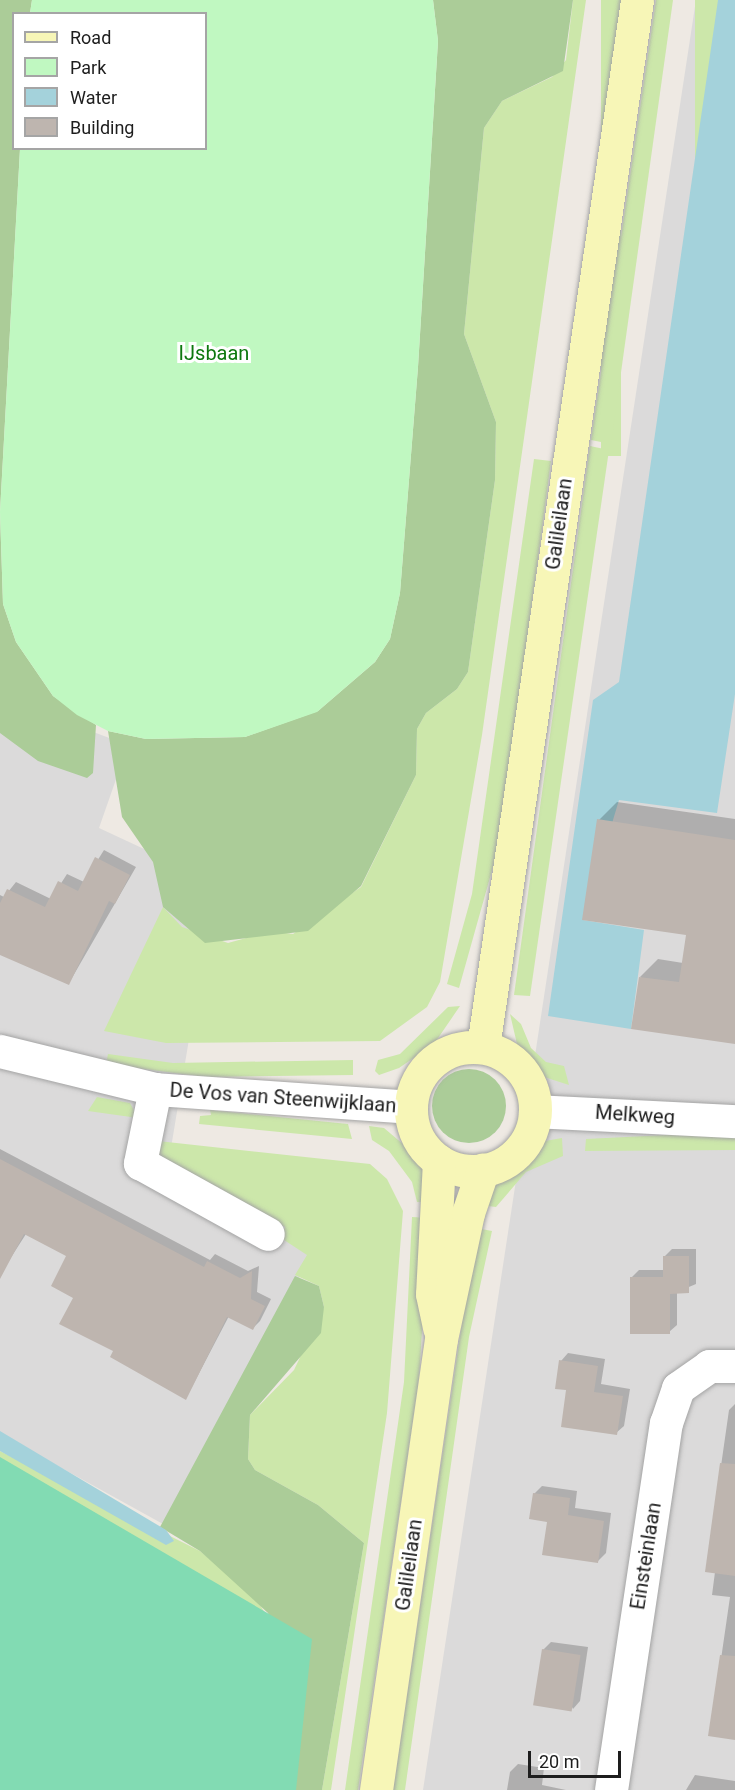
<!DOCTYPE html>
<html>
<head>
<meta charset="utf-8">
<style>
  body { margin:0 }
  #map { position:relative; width:735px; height:1790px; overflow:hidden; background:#eee9e3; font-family:Roboto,sans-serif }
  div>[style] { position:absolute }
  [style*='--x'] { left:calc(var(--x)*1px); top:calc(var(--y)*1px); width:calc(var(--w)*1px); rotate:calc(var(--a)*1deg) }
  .residential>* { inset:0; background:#dbdada }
  .grass>* { inset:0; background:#cce7aa; transform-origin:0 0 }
  .forest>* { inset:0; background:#abcc98 }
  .round { border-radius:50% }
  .park>* { inset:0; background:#c0f8c1 }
  .pitch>* { inset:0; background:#82dbb3 }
  .water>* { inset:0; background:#a4d2db }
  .shadow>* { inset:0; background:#0003 }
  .building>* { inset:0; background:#beb5af; transform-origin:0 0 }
  .roads { filter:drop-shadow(0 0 2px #a4a4a4) drop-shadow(0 0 2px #a4a4a4) }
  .minor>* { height:33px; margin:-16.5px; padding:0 16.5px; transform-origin:16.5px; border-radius:16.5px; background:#fff }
  .tertiary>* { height:33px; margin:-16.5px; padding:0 16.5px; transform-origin:16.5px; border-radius:16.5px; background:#fff }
  .secondary>* { height:33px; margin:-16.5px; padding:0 16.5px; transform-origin:16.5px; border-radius:16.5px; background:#f7f6b7 }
  .secondary>.ring { margin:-16.5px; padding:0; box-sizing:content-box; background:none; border:33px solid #f7f6b7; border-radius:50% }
  span { translate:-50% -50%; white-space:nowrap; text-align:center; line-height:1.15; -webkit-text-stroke:6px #fff; paint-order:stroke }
  .park-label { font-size:20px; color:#0e780f }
  .street-label { font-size:20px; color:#1d1d1d }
  .legend { position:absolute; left:12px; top:12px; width:195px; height:138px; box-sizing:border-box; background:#fff; border:2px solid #a5a5a5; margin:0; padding:8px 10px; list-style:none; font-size:18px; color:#1d1d1d }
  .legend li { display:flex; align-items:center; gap:12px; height:30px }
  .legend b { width:30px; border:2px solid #a5a5a5 }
  .scale { position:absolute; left:528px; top:1751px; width:93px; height:27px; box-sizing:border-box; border:3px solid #1d1d1d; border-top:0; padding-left:8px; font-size:18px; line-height:21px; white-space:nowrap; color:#1d1d1d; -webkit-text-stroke:4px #fff; paint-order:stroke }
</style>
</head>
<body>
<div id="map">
  <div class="residential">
    <i style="clip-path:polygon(696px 0,735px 0,735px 1790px,423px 1790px)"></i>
    <i style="clip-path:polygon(0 697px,128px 745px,99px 828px,200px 875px,190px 1033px,170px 1154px,322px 1233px,172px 1529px,0 1434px)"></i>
  </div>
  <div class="grass">
    <i style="clip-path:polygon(573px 0,586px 0,482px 735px,440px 982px,427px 1007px,380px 1041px,166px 1043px,104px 1031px,163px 907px,182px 927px,228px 943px,271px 931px,293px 934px,361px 887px,416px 775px,417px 729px,426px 713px,457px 689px,468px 672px,495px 480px,496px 422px,464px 334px,484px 128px,502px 101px,552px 77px,566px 60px)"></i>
    <i style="left:601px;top:0;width:20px;height:456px"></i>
    <i style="clip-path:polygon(656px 0,673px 0,611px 444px,591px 440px)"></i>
    <i style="left:695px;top:0;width:23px;height:707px"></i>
    <i style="clip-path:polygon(590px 446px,609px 450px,530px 996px,514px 995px)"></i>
    <i style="clip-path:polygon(534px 459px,551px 461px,536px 573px,498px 849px,459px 988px,447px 984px,472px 894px)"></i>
    <i style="clip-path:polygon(460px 1006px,434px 1044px,399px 1068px,379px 1075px,375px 1071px,378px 1060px,400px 1054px,448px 1007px)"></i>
    <i style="clip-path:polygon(510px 1014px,521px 1024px,531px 1048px,546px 1062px,564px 1066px,569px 1085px,541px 1076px,517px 1044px)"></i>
    <i style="clip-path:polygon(108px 1054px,173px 1063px,353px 1060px,353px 1075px,205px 1077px,106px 1064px)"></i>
    <i style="clip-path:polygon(97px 1097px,130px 1103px,138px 1118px,88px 1111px)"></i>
    <i style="clip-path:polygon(210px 1110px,348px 1124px,352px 1139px,199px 1124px,200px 1116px,211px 1115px)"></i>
    <i style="clip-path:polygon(369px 1126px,384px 1128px,410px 1150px,421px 1165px,429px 1203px,417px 1202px,412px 1182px,389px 1151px,372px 1140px)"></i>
    <i style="clip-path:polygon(666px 1135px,735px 1136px,735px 1150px,585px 1151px,586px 1139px)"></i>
    <i style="clip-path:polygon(562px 1138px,563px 1156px,526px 1172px,496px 1207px,480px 1205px,495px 1177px,545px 1141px)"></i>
    <i style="clip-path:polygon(158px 1141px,370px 1164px,387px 1179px,403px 1211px,387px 1413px,331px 1790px,322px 1790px,364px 1543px,318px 1505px,255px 1470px,248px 1459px,250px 1415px,294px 1370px,324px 1307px,319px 1286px,295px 1275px,307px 1255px,281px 1238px,285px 1227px,157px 1156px)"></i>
    <i style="clip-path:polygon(412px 1217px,429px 1218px,419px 1380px,358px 1790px,345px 1790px,404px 1382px)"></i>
    <i style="clip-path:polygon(476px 1228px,492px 1231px,469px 1337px,405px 1790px,393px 1790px)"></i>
    <i style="clip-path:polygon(0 1451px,200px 1551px,256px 1598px,272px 1625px,0 1468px)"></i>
  </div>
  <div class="forest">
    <i style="clip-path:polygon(0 0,32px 0,30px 13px,14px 14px,14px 148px,20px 149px,0 512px,3px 604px,16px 642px,53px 696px,96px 725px,93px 773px,87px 778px,38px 761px,0 733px)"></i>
    <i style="clip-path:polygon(433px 0,573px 0,563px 71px,502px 101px,484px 128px,464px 334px,496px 422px,495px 480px,468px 672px,457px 689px,426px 713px,417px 729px,416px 775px,361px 886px,308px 931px,205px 943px,163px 907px,153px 862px,122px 817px,108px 731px,146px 739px,245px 737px,318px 711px,375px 662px,390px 639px,400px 593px,418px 367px,438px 41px)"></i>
    <i class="round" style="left:432px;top:1069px;width:74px;height:74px"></i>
    <i style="clip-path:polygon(295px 1276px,319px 1286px,324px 1307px,321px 1333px,250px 1415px,248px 1459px,255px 1470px,318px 1505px,364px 1543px,322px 1790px,252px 1790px,272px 1625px,268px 1613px,200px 1551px,160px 1527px)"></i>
  </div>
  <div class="park">
    <i style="clip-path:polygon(32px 0,433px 0,438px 41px,418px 367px,400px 593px,390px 639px,375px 662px,317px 712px,245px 737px,146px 739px,108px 731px,77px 715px,53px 696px,16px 642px,3px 604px,0 512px,20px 149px,206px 148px,206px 14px,30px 13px)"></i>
  </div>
  <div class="pitch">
    <i style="clip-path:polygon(0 1457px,312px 1639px,296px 1790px,0 1790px)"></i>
  </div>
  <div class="water">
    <i style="clip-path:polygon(718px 0,735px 0,735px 694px,717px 813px,619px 800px,583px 920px,644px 930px,631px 1029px,548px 1016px,593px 700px,619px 682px)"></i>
    <i style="clip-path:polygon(0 1431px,166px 1530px,174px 1541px,166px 1545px,0 1451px)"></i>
  </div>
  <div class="shadow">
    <i style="clip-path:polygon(617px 802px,735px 819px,735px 1043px,640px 977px,658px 959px,683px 963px,687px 934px,599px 820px)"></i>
    <i style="clip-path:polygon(104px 850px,136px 867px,69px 983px,0 948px,0 895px,4px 897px,16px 882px,51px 899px,67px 874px,84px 882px)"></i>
    <i style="clip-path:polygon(0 1149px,210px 1260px,215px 1254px,248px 1271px,259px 1266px,257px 1292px,271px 1299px,260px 1321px,253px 1328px,229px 1316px,186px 1398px,115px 1350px,75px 1297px,68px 1256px,26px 1234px,8px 1262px,0 1258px)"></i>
    <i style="clip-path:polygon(672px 1249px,696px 1249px,696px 1284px,677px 1292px,677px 1325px,669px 1332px,631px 1278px,639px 1270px,664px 1270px,664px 1257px)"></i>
    <i style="clip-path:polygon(568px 1353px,605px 1359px,601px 1384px,630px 1389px,624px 1426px,616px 1433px,568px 1389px,561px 1361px)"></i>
    <i style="clip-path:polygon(735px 1404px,735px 1739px,710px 1735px,730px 1597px,712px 1595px,715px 1572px,706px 1571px,729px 1410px)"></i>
    <i style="clip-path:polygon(542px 1486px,577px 1491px,575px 1508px,611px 1513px,606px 1553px,598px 1561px,549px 1520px,534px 1494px)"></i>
    <i style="clip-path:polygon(551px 1642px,588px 1647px,580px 1701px,573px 1709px,543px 1650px)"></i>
    <i style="clip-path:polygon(518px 1764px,544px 1768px,542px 1785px,566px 1790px,507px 1790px,510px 1772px)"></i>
    <i style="clip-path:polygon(695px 1775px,735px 1781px,735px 1790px,686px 1790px)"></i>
  </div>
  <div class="building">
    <i style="clip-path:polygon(597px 819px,735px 840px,735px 1044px,631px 1029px,639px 977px,679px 982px,686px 935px,582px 920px)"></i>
    <i style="clip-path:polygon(95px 857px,130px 875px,115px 904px,109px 901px,69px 985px,0 955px,0 903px,7px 889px,45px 907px,58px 881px,78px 891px)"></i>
    <i style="clip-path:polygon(0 1159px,204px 1267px,207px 1261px,240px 1278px,252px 1271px,251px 1299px,265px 1306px,253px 1330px,227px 1317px,186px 1400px,110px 1357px,113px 1351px,59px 1324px,73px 1298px,51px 1286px,66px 1256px,24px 1234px,0 1279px)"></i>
    <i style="clip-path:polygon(663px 1256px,689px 1256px,689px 1293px,670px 1294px,670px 1334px,630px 1334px,630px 1277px,663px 1277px)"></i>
    <i style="clip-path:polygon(559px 1360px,598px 1366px,594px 1392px,623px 1396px,617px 1435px,561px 1427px,566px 1390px,555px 1389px)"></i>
    <i style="clip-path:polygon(720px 1463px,735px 1464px,735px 1576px,705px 1572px)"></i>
    <i style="clip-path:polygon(533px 1493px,570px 1498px,568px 1515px,604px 1521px,598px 1563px,542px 1555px,547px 1522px,529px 1519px)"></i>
    <i style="left:542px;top:1649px;width:39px;height:57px;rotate:9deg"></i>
    <i style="clip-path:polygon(720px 1655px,735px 1656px,735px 1740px,708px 1736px)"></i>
  </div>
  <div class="roads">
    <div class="minor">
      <i style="--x:0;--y:1051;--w:160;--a:13.8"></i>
      <i style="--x:155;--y:1089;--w:256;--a:4"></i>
      <i style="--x:155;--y:1089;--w:76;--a:101.5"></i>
      <i style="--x:140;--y:1163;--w:146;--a:29"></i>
      <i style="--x:611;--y:1790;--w:371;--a:-81.5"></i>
      <i style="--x:666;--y:1423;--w:37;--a:-71"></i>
      <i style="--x:678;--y:1388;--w:38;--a:-35"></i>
      <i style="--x:709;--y:1366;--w:26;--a:0"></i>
    </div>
    <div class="tertiary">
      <i style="--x:535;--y:1111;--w:200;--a:2.9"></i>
    </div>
    <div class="secondary">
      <i style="--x:483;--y:1047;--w:1058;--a:-81.63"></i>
      <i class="ring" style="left:411px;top:1047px;width:91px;height:91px"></i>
      <i style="--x:439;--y:1161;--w:133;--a:93"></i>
      <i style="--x:432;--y:1294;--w:35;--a:78"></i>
      <i style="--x:376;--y:1790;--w:456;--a:-81.8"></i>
      <i style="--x:441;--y:1339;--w:129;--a:-77.9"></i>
      <i style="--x:468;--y:1213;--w:46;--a:-71.2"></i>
    </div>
  </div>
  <div class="park-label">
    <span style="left:214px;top:353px">IJsbaan</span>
  </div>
  <div class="street-label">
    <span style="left:559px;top:524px;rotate:-82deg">Galileilaan</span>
    <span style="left:283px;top:1098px;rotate:4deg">De Vos van Steenwijklaan</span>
    <span style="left:635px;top:1115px;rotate:4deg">Melkweg</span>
    <span style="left:646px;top:1556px;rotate:-81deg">Einsteinlaan</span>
    <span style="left:409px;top:1565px;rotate:-82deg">Galileilaan</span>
  </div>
  <ul class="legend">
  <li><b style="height:8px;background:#f7f6b7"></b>Road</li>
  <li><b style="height:16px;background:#c0f8c1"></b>Park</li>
  <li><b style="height:16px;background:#a4d2db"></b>Water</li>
  <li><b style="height:16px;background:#beb5af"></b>Building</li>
  </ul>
  <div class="scale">20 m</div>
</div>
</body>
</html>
